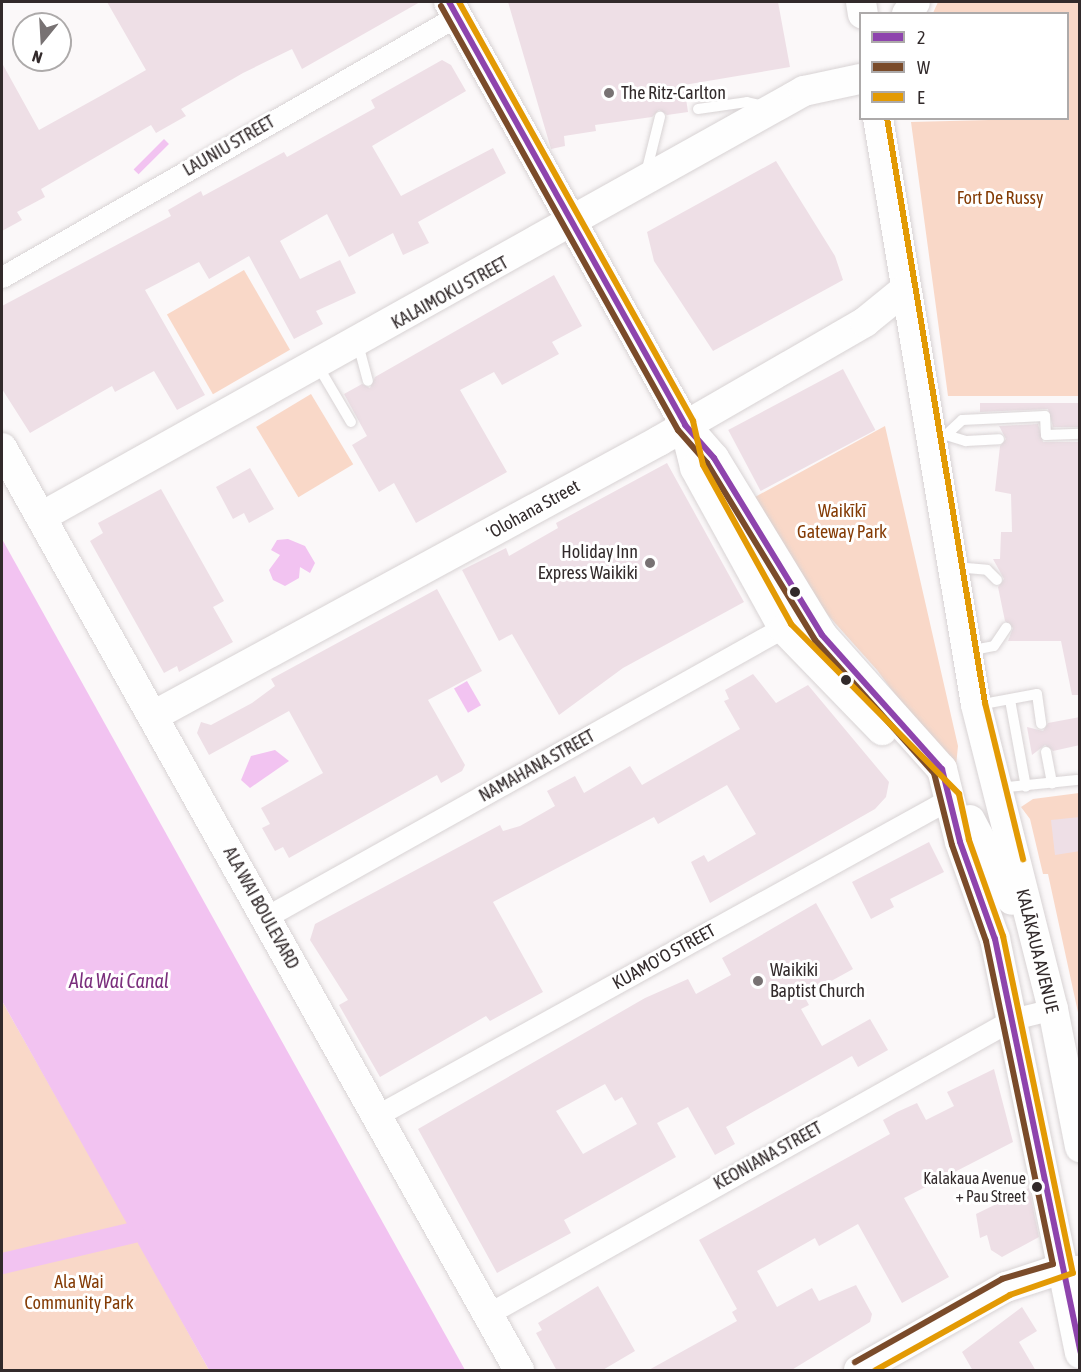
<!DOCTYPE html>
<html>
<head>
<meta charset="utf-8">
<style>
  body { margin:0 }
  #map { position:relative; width:1081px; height:1372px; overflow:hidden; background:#fbf8f9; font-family:"Asap Condensed",sans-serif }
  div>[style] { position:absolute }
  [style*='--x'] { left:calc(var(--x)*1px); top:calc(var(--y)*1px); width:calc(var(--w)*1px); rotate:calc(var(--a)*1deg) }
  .green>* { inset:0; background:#f9d8c8; transform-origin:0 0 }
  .water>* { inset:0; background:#f2c3f1; transform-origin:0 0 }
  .canal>* { height:21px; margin:-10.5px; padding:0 10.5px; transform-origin:10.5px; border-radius:10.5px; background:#f2c3f1 }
  .building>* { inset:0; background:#eedfe6; transform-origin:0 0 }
  .roads { filter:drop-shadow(0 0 2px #d8d3d4) drop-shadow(0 0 2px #d8d3d4) }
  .lane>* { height:10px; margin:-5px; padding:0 5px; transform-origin:5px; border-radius:5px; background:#fefefe }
  .street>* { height:21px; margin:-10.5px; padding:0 10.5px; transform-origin:10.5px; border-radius:10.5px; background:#fefefe }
  .secondary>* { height:30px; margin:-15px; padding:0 15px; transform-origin:15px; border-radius:15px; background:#fefefe }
  .bus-1>* { height:6px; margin:-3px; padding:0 3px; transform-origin:3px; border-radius:3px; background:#8e44ad }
  .bus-2>* { height:6px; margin:-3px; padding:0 3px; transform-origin:3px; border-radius:3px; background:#7a4b2a }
  .bus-3>* { height:6px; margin:-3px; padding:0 3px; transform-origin:3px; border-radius:3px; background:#e39a04 }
  .dots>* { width:16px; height:16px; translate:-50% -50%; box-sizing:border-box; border:3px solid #fff; border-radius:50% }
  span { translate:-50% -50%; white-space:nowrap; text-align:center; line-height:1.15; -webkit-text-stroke:6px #fff; paint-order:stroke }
  .bus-label { font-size:16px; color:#322a2b }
  .right { translate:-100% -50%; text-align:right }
  .poi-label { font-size:18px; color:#322a2b }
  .left { translate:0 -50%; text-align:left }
  .street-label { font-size:18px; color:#322a2b }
  .park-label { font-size:18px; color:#843b05 }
  .water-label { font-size:20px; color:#7b2f7d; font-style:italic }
  .frame { position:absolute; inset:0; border:3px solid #322a2b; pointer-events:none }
  .legend { position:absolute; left:859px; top:12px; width:210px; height:108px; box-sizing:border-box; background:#fff; border:2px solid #adaaaa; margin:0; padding:8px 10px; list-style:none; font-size:18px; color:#322a2b }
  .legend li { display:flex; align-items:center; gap:12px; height:30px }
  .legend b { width:30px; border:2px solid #adaaaa }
  .north { position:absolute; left:12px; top:12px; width:60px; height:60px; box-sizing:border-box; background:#fff; border:2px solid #adaaaa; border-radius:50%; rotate:198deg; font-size:16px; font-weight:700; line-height:24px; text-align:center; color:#322a2b }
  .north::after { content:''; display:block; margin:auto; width:21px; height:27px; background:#787273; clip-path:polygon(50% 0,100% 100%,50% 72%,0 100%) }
</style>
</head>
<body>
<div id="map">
  <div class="green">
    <i style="clip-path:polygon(938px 2px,1079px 2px,1079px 396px,948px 396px,911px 122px,1068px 118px,1068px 14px,933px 13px)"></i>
    <i style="left:244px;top:270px;width:92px;height:89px;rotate:60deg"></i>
    <i style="left:311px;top:394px;width:82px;height:64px;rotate:59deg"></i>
    <i style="clip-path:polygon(885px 426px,958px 746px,956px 766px,946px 763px,877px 670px,818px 604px,755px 497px)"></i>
    <i style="clip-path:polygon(1079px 793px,1079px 1017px,1048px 874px,1043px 874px,1030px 819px,1021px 807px,1033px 799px)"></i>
    <i style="clip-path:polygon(2px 1001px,133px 1232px,209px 1370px,2px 1370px)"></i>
  </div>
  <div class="water">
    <i style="left:164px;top:139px;width:7px;height:43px;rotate:45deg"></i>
    <i style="clip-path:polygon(2px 539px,465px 1370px,209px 1370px,2px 1001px)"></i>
    <i style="clip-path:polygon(288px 539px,305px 546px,315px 563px,310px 573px,300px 567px,299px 578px,285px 586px,273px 580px,269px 570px,280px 555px,271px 550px,277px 540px)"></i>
    <i style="left:467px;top:681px;width:28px;height:15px;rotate:60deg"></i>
    <i style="clip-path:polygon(275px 750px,289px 761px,250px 788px,241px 780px,251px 756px)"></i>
  </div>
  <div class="canal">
    <i style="--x:2;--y:1263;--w:135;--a:-13.3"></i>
  </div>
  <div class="building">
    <i style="clip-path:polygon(107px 2px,420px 2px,302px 69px,292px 49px,243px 73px,181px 109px,186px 116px,156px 133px,151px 125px,41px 189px,45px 197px,17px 212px,22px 220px,2px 231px,2px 63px,39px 130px,104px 94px,146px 70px)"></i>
    <i style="clip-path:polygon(508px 2px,778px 2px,790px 67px,684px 85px,688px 112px,667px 115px,659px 110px,652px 117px,595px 125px,596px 131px,564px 136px,565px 146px,551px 149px)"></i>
    <i style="clip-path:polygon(442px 60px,451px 65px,466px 91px,372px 146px,401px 196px,493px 148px,506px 173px,418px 222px,429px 243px,403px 255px,393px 233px,349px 257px,327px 214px,280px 241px,300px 279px,340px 260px,356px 293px,316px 311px,323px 324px,294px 339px,249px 256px,209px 279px,199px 262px,145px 290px,205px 395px,177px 410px,154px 371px,115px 392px,112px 386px,30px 433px,2px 389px,2px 306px,171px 216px,168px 210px,201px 191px,203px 196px,284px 152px,287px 157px,375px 108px,371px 100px)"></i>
    <i style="clip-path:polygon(776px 161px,835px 256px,843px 280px,713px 351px,654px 261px,647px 232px)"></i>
    <i style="clip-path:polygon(554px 275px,582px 326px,552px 342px,559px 354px,502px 385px,494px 372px,460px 390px,507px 472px,416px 523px,394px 483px,379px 492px,352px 445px,367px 436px,344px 394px,362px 384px,370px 388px,375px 377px)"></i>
    <i style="left:843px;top:369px;width:69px;height:130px;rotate:62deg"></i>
    <i style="clip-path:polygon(980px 403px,1080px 403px,1080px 427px,1053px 427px,1048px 409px,980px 412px)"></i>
    <i style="clip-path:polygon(1038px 424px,1043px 442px,1080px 442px,1080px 695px,1072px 695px,1061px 641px,1008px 641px,1013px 628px,1005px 621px,998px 587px,1004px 579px,993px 559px,1000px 559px,1001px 532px,1012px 532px,1011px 494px,995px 491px,1000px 446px,1006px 439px,999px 426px)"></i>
    <i style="clip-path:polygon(667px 463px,744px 602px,623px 668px,559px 715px,512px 634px,499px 641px,462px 570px,506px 548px,509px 556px,558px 528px,556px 523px)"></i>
    <i style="clip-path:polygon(250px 468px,274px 509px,249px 523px,244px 513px,233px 519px,216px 487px)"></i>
    <i style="clip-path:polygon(161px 489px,224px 601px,213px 607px,233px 642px,179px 672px,177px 666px,164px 673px,90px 541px,103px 533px,98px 523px)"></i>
    <i style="clip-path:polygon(437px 589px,482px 671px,428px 700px,465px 765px,462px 771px,441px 783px,437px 775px,289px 858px,283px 847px,275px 851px,262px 828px,270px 824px,261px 808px,323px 773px,289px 711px,209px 755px,197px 733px,201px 722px,211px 725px,252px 703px,275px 686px,271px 679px)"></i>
    <i style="clip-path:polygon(753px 674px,776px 703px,808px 685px,889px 782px,886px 797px,875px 809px,710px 903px,691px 862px,704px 855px,708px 862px,756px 834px,727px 785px,658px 824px,654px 817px,493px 902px,543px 992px,490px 1021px,486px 1016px,380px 1077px,339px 1005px,348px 1000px,310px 940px,315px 924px,500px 825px,503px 831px,520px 826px,555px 806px,547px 791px,575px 776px,584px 793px,630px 766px,642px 785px,740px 729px,724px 701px,729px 699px,725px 690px)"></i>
    <i style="clip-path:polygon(1080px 717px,1080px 745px,1053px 751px,1045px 745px,1032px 755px,1027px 727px,1043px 731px,1048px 723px)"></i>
    <i style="clip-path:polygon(1080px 817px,1080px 851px,1055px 855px,1051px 820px)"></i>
    <i style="clip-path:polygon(929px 842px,944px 872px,890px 899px,894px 907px,871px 919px,852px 882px)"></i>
    <i style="clip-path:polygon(evenodd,816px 903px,853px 969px,804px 996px,809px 1005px,801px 1009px,822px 1046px,870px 1019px,888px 1050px,858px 1067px,852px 1056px,726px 1127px,735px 1144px,715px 1155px,688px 1107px,657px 1123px,676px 1157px,564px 1220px,571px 1233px,497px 1273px,418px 1129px,645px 998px,688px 979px,696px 994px,731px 975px,722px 958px,816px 903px,605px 1084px,615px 1101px,622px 1097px,637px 1124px,583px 1154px,556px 1111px,605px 1084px)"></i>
    <i style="clip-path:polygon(994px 1069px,1013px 1142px,904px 1198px,949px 1277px,902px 1303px,858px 1224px,819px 1246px,815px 1238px,757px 1271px,777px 1307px,812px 1288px,819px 1301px,856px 1285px,872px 1314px,870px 1322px,790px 1371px,647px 1371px,737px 1321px,732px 1312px,737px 1309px,699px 1240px,890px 1134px,883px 1120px,897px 1112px,917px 1103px,926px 1120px,954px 1106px,947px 1092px)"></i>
    <i style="clip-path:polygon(1029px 1188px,1039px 1237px,1002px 1257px,991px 1250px,987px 1235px,980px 1238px,976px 1214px)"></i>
    <i style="clip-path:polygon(598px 1286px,635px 1351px,601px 1371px,557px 1371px,536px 1333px,542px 1330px,538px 1323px)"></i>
    <i style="clip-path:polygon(1022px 1307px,1037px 1331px,1019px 1342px,1036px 1371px,973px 1371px,962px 1352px)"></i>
  </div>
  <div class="roads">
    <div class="lane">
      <i style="--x:698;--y:109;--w:49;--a:-8.1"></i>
      <i style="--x:747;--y:102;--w:18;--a:13"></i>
      <i style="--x:646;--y:173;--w:58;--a:-76"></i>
      <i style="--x:358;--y:344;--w:38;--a:75"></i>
      <i style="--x:318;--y:366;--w:65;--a:59.5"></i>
      <i style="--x:946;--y:435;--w:21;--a:17"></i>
      <i style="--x:966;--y:441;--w:33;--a:-3"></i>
      <i style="--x:934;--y:437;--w:12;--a:-9"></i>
      <i style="--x:946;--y:435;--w:22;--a:-43"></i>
      <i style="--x:962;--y:420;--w:83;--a:-2.8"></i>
      <i style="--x:1045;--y:416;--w:19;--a:87"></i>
      <i style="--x:1046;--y:435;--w:34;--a:-2"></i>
      <i style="--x:955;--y:567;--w:32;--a:5"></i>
      <i style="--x:987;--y:570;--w:14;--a:45"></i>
      <i style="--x:968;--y:651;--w:26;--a:-11"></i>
      <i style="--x:994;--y:646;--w:22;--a:-56"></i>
      <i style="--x:1010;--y:700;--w:88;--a:79.6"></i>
      <i style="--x:978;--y:705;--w:60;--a:-10.6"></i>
      <i style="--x:1037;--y:694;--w:30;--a:82"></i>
      <i style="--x:1046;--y:752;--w:32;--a:79"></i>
      <i style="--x:998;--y:788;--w:79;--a:-5.8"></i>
    </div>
    <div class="street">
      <i style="--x:2;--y:277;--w:525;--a:-29.84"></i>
      <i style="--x:266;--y:917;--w:604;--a:-29.24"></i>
      <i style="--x:376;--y:1116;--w:657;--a:-28.94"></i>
      <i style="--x:488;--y:1314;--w:602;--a:-29.33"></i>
      <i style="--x:1013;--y:1019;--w:41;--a:-14"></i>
    </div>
    <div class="secondary">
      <i style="--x:449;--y:2;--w:484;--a:60.8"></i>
      <i style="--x:685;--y:425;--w:44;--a:48.7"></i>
      <i style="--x:714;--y:458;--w:207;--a:58.6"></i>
      <i style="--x:822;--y:635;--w:180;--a:48.2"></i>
      <i style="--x:942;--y:769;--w:75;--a:76.1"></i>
      <i style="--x:960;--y:842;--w:103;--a:70.2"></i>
      <i style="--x:995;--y:939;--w:423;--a:78.4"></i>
      <i style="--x:861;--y:2;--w:12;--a:81"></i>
      <i style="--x:907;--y:14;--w:14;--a:-56"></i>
      <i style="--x:878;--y:118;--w:595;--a:80.52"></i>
      <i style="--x:976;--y:705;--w:314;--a:75.8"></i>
      <i style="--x:1053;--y:1009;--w:141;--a:78.9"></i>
      <i style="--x:686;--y:431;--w:38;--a:76"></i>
      <i style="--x:695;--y:468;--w:184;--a:61.1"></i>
      <i style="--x:784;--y:629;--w:141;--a:45.9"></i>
      <i style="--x:2;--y:448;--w:1057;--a:60.72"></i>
      <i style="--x:41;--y:517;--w:874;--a:-29.18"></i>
      <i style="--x:804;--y:91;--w:57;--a:-12.1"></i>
      <i style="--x:155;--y:715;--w:574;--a:-28.53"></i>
      <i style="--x:659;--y:441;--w:238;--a:-30"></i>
      <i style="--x:865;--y:322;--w:49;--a:-39.2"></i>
      <i style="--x:970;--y:820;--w:90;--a:62.3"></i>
      <i style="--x:859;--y:1370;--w:169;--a:-29.5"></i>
      <i style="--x:1006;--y:1287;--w:45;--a:-18"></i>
      <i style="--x:1049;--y:1273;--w:31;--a:-4"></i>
    </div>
  </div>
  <div class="bus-1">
    <i style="--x:449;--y:2;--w:484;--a:60.8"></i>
    <i style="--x:685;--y:425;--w:44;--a:48.7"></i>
    <i style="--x:714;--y:458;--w:207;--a:58.6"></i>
    <i style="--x:822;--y:635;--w:180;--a:48.2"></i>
    <i style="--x:942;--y:769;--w:75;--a:76.1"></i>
    <i style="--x:960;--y:842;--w:103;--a:70.2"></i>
    <i style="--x:995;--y:939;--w:421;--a:78.3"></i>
  </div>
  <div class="bus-2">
    <i style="--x:441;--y:6;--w:486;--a:60.8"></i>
    <i style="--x:678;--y:430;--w:44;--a:48.7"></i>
    <i style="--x:707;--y:463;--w:207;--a:58.6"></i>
    <i style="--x:815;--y:640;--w:178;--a:48.2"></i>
    <i style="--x:934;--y:773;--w:74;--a:76"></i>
    <i style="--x:952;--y:845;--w:102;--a:70.5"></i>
    <i style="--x:986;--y:941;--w:330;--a:78.3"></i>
    <i style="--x:1053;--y:1264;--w:53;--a:163.6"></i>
    <i style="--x:1002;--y:1279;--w:169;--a:150.5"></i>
  </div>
  <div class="bus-3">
    <i style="--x:459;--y:2;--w:480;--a:60.8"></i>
    <i style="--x:693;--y:421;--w:45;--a:77.2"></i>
    <i style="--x:703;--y:465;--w:182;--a:61"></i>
    <i style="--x:791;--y:624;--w:239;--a:45.3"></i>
    <i style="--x:959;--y:794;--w:47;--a:77.7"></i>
    <i style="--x:969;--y:840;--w:102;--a:70.5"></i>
    <i style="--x:1003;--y:936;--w:344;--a:78.3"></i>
    <i style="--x:1073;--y:1273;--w:67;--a:160.8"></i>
    <i style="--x:1010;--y:1295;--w:154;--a:150.8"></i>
    <i style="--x:887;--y:118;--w:593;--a:80.49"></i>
    <i style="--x:985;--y:703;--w:161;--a:76.3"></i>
  </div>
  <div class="dots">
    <i style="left:609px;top:93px;background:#787273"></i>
    <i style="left:650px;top:563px;background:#787273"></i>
    <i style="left:795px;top:592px;background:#322a2b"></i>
    <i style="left:846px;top:680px;background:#322a2b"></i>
    <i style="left:758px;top:981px;background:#787273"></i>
    <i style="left:1037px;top:1187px;background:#322a2b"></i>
  </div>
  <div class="bus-label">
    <span class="right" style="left:1026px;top:1187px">Kalakaua Avenue<br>+ Pau Street</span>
  </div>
  <div class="poi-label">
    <span class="left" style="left:621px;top:93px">The Ritz-Carlton</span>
    <span class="right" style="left:638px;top:563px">Holiday Inn<br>Express Waikiki</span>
    <span class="left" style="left:770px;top:981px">Waikiki<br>Baptist Church</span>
  </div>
  <div class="street-label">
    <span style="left:229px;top:146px;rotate:-30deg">LAUNIU STREET</span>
    <span style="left:450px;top:293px;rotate:-29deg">KALAIMOKU STREET</span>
    <span style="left:533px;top:510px;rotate:-29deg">ʻOlohana Street</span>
    <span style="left:537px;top:766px;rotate:-29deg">NAMAHANA STREET</span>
    <span style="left:261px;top:908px;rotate:61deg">ALA WAI BOULEVARD</span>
    <span style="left:1037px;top:951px;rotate:76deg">KALĀKAUA AVENUE</span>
    <span style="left:664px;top:957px;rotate:-29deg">KUAMO'O STREET</span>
    <span style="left:768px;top:1156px;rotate:-29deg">KEONIANA STREET</span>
  </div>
  <div class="park-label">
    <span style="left:1000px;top:198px">Fort De Russy</span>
    <span style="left:842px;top:522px">Waikīkī<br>Gateway Park</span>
    <span style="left:79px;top:1293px">Ala Wai<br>Community Park</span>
  </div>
  <div class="water-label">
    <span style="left:119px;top:980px">Ala Wai Canal</span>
  </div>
  <div class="frame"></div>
  <ul class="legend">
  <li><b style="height:8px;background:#8e44ad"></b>2</li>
  <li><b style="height:8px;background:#7a4b2a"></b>W</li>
  <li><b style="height:8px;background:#e39a04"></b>E</li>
  </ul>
  <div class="north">N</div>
</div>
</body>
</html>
